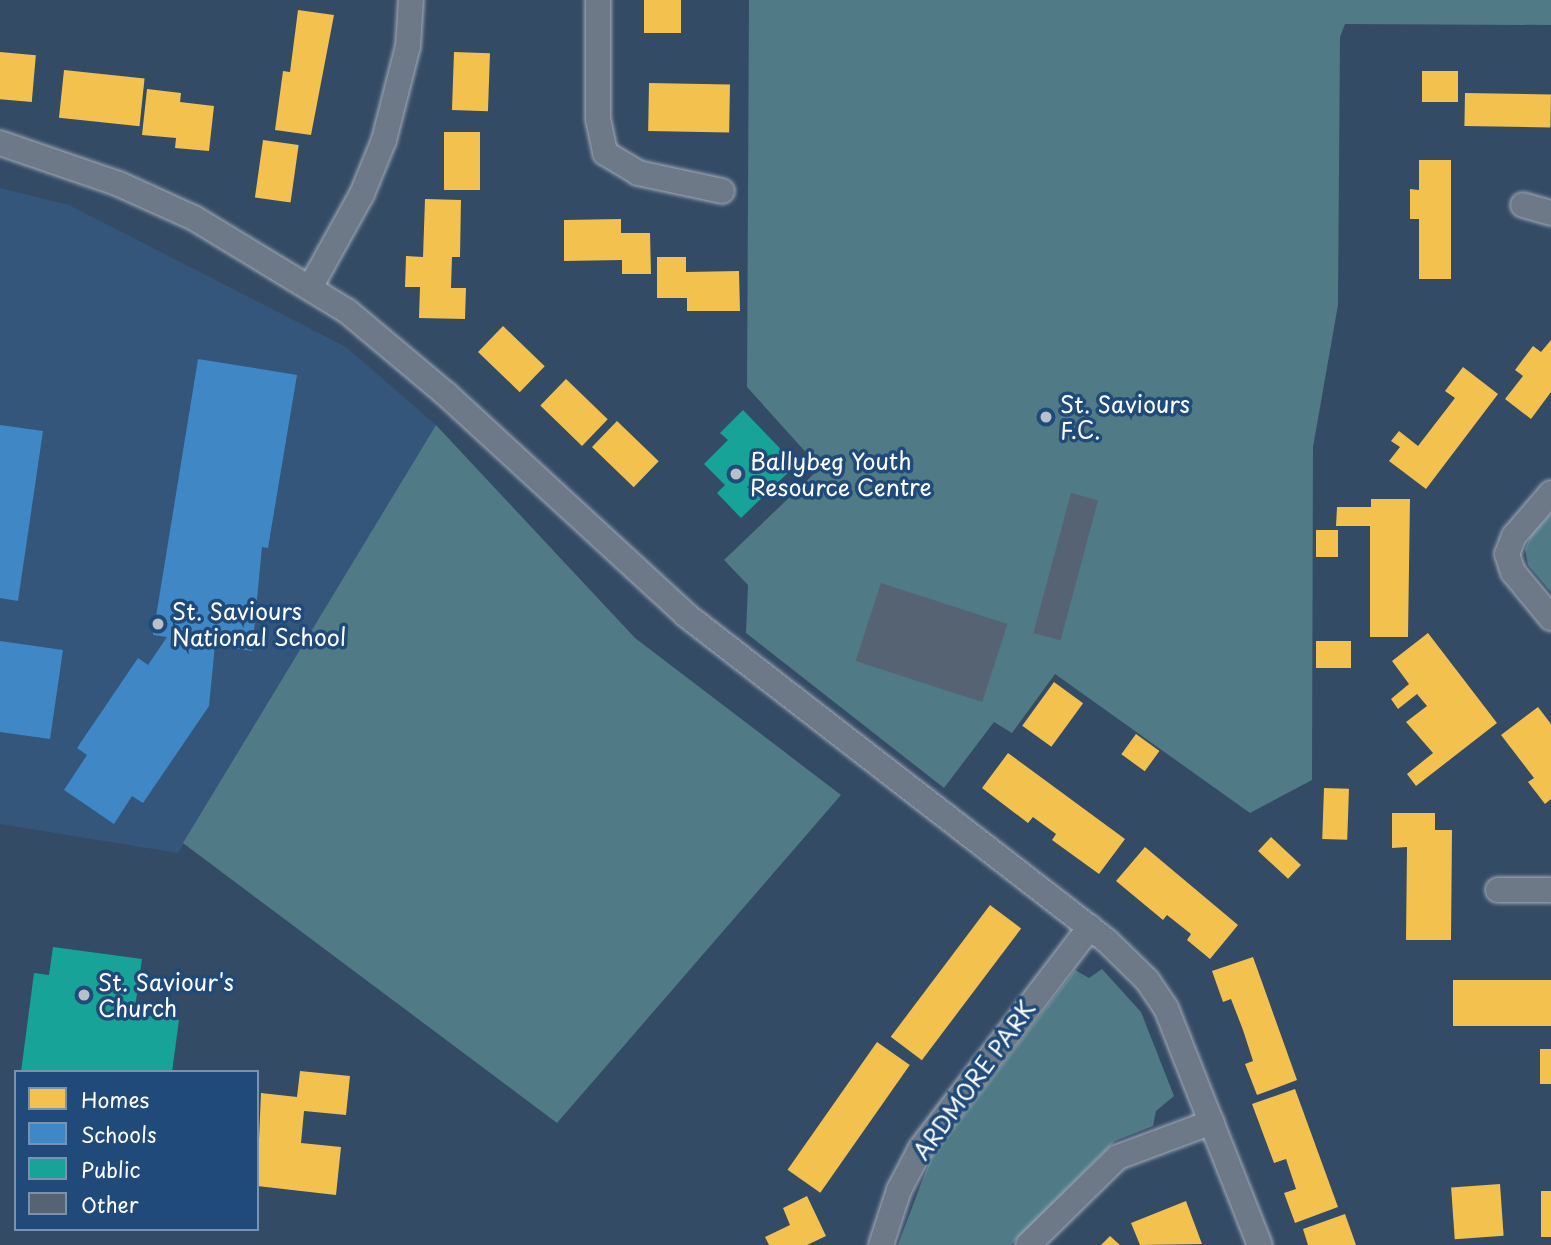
<!DOCTYPE html>
<html>
<head>
<meta charset="utf-8">
<style>
  body { margin:0 }
  #map { position:relative; width:1551px; height:1245px; overflow:hidden; background:#344b65; font-family:"Playpen Sans",sans-serif }
  div>[style] { position:absolute }
  [style*='--x'] { left:calc(var(--x)*1px); top:calc(var(--y)*1px); width:calc(var(--w)*1px); rotate:calc(var(--a)*1deg) }
  .built>* { inset:0; background:#34567b }
  .green>* { inset:0; background:#4f7a86 }
  .homes>* { inset:0; background:#f2c14e; transform-origin:0 0 }
  .schools>* { inset:0; background:#3f88c5 }
  .public>* { inset:0; background:#17a398 }
  .building>* { inset:0; background:#566372; transform-origin:0 0 }
  .roads { filter:drop-shadow(0 0 2px #a4aeba) drop-shadow(0 0 2px #a4aeba) }
  .street>* { height:24px; margin:-12px; padding:0 12px; transform-origin:12px; border-radius:12px; background:#6d7986 }
  .dots>* { width:19px; height:19px; translate:-50% -50%; box-sizing:border-box; border:4px solid #1f4a7a; border-radius:50% }
  span { translate:-50% -50%; white-space:nowrap; text-align:center; line-height:1.15; -webkit-text-stroke:7px #1f4a7a; paint-order:stroke }
  .poi-label { font-size:23px; color:#fff }
  .left { translate:0 -50%; text-align:left }
  .street-label { font-size:23px; color:#fff }
  .legend { position:absolute; left:14px; top:1070px; width:245px; height:161px; box-sizing:border-box; background:#1f4a7a; border:2px solid #7992af; margin:0; padding:9px 12px; list-style:none; font-size:21px; color:#fff }
  .legend li { display:flex; align-items:center; gap:14px; height:35px }
  .legend b { width:35px; border:2px solid #7992af }
</style>
</head>
<body>
<div id="map">
  <div class="built">
    <i style="clip-path:polygon(0 188px,69px 205px,346px 347px,436px 425px,178px 853px,0 824px)"></i>
  </div>
  <div class="green">
    <i style="clip-path:polygon(749px 0,1551px 0,1551px 25px,1345px 24px,1340px 37px,1338px 305px,1313px 447px,1312px 780px,1250px 813px,1055px 674px,1012px 733px,994px 722px,944px 788px,746px 633px,748px 585px,724px 560px,820px 468px,747px 387px)"></i>
    <i style="clip-path:polygon(436px 425px,635px 638px,841px 795px,557px 1123px,183px 843px)"></i>
    <i style="clip-path:polygon(1551px 513px,1551px 592px,1528px 565px,1525px 549px,1531px 535px)"></i>
    <i style="clip-path:polygon(1102px 969px,1141px 1012px,1174px 1096px,1156px 1111px,1153px 1126px,1115px 1141px,1011px 1245px,898px 1245px,931px 1157px,1075px 970px,1089px 978px)"></i>
  </div>
  <div class="homes">
    <i style="left:644px;top:0;width:37px;height:33px"></i>
    <i style="clip-path:polygon(298px 10px,334px 15px,311px 135px,275px 130px,283px 71px,290px 72px)"></i>
    <i style="left:0;top:52px;width:36px;height:47px;rotate:5deg"></i>
    <i style="left:454px;top:52px;width:36px;height:58px;rotate:2deg"></i>
    <i style="left:64px;top:70px;width:81px;height:48px;rotate:6deg"></i>
    <i style="left:1422px;top:71px;width:36px;height:31px"></i>
    <i style="left:649px;top:83px;width:81px;height:48px;rotate:1deg"></i>
    <i style="clip-path:polygon(147px 89px,181px 93px,180px 102px,214px 106px,209px 151px,175px 148px,176px 138px,142px 135px)"></i>
    <i style="left:1465px;top:93px;width:86px;height:33px;rotate:1deg"></i>
    <i style="left:444px;top:132px;width:36px;height:58px"></i>
    <i style="left:263px;top:140px;width:36px;height:58px;rotate:8deg"></i>
    <i style="clip-path:polygon(1419px 160px,1451px 160px,1451px 279px,1419px 279px,1419px 219px,1410px 219px,1410px 189px,1419px 190px)"></i>
    <i style="clip-path:polygon(425px 199px,461px 200px,460px 257px,452px 257px,451px 288px,466px 288px,465px 319px,419px 318px,420px 287px,405px 287px,406px 256px,423px 257px)"></i>
    <i style="clip-path:polygon(621px 219px,621px 233px,650px 233px,651px 274px,622px 274px,622px 260px,564px 261px,564px 220px)"></i>
    <i style="clip-path:polygon(657px 257px,686px 257px,686px 272px,739px 271px,740px 311px,687px 311px,687px 298px,657px 298px)"></i>
    <i style="left:503px;top:326px;width:58px;height:36px;rotate:44deg"></i>
    <i style="clip-path:polygon(1551px 340px,1551px 392px,1531px 419px,1505px 399px,1523px 376px,1515px 370px,1533px 346px,1541px 352px)"></i>
    <i style="clip-path:polygon(1463px 367px,1498px 394px,1426px 489px,1389px 461px,1400px 447px,1391px 441px,1399px 431px,1418px 446px,1455px 398px,1445px 391px)"></i>
    <i style="left:566px;top:379px;width:58px;height:37px;rotate:44deg"></i>
    <i style="left:617px;top:421px;width:58px;height:36px;rotate:44deg"></i>
    <i style="clip-path:polygon(1371px 499px,1410px 499px,1408px 637px,1370px 637px,1370px 526px,1336px 526px,1337px 507px,1371px 507px)"></i>
    <i style="left:1316px;top:530px;width:22px;height:27px"></i>
    <i style="clip-path:polygon(1428px 633px,1497px 723px,1416px 786px,1407px 774px,1433px 753px,1406px 722px,1427px 706px,1417px 694px,1398px 709px,1391px 699px,1409px 684px,1392px 661px)"></i>
    <i style="left:1351px;top:641px;width:27px;height:35px;rotate:90deg"></i>
    <i style="left:1054px;top:682px;width:36px;height:54px;rotate:36deg"></i>
    <i style="clip-path:polygon(1538px 707px,1551px 724px,1551px 799px,1545px 804px,1528px 782px,1534px 778px,1501px 735px)"></i>
    <i style="left:1136px;top:734px;width:29px;height:25px;rotate:36deg"></i>
    <i style="clip-path:polygon(1008px 753px,1125px 839px,1099px 874px,1052px 840px,1056px 834px,1033px 817px,1028px 823px,982px 788px)"></i>
    <i style="left:1324px;top:788px;width:25px;height:51px;rotate:2deg"></i>
    <i style="clip-path:polygon(1392px 813px,1435px 813px,1435px 830px,1452px 830px,1451px 940px,1406px 940px,1407px 847px,1392px 848px)"></i>
    <i style="left:1271px;top:837px;width:41px;height:19px;rotate:43deg"></i>
    <i style="clip-path:polygon(1145px 847px,1238px 925px,1210px 959px,1187px 940px,1191px 934px,1167px 915px,1163px 920px,1116px 881px)"></i>
    <i style="left:990px;top:905px;width:39px;height:165px;rotate:37deg"></i>
    <i style="clip-path:polygon(1253px 957px,1297px 1080px,1257px 1095px,1245px 1064px,1253px 1061px,1243px 1030px,1231px 999px,1223px 1002px,1212px 971px)"></i>
    <i style="left:1453px;top:980px;width:98px;height:46px"></i>
    <i style="left:877px;top:1042px;width:40px;height:156px;rotate:35deg"></i>
    <i style="left:1540px;top:1049px;width:11px;height:35px"></i>
    <i style="clip-path:polygon(300px 1071px,350px 1076px,346px 1115px,304px 1111px,301px 1143px,341px 1147px,336px 1195px,257px 1186px,261px 1093px,297px 1097px)"></i>
    <i style="clip-path:polygon(1295px 1089px,1338px 1207px,1295px 1223px,1284px 1193px,1296px 1189px,1286px 1159px,1274px 1163px,1252px 1104px)"></i>
    <i style="left:1500px;top:1184px;width:52px;height:49px;rotate:86deg"></i>
    <i style="left:1541px;top:1191px;width:10px;height:46px"></i>
    <i style="clip-path:polygon(807px 1196px,826px 1236px,807px 1245px,769px 1245px,765px 1237px,790px 1225px,783px 1208px)"></i>
    <i style="clip-path:polygon(1186px 1201px,1202px 1244px,1140px 1245px,1131px 1223px)"></i>
    <i style="clip-path:polygon(1345px 1214px,1356px 1245px,1308px 1245px,1303px 1229px)"></i>
    <i style="clip-path:polygon(1110px 1236px,1120px 1245px,1101px 1245px)"></i>
  </div>
  <div class="schools">
    <i style="clip-path:polygon(198px 359px,297px 375px,268px 548px,262px 547px,252px 651px,215px 645px,209px 706px,143px 803px,132px 796px,114px 824px,64px 790px,87px 755px,77px 748px,138px 658px,148px 665px,167px 637px,153px 635px)"></i>
    <i style="clip-path:polygon(0 425px,43px 431px,18px 601px,0 598px)"></i>
    <i style="clip-path:polygon(0 641px,63px 650px,50px 739px,0 732px)"></i>
  </div>
  <div class="public">
    <i style="clip-path:polygon(743px 410px,796px 465px,741px 518px,717px 493px,725px 485px,704px 464px,728px 440px,720px 433px)"></i>
    <i style="clip-path:polygon(53px 947px,142px 959px,134px 1014px,179px 1020px,172px 1072px,21px 1072px,34px 973px,49px 975px)"></i>
  </div>
  <div class="building">
    <i style="left:1071px;top:493px;width:28px;height:145px;rotate:15deg"></i>
    <i style="left:881px;top:583px;width:133px;height:82px;rotate:18deg"></i>
  </div>
  <div class="roads">
    <div class="street">
      <i style="--x:598;--y:0;--w:119;--a:90"></i>
      <i style="--x:598;--y:119;--w:35;--a:78"></i>
      <i style="--x:605;--y:153;--w:39;--a:31"></i>
      <i style="--x:638;--y:173;--w:86;--a:12.1"></i>
      <i style="--x:0;--y:143;--w:126;--a:19"></i>
      <i style="--x:119;--y:184;--w:82;--a:24.4"></i>
      <i style="--x:194;--y:218;--w:179;--a:31.3"></i>
      <i style="--x:347;--y:311;--w:129;--a:40"></i>
      <i style="--x:446;--y:394;--w:326;--a:42.6"></i>
      <i style="--x:686;--y:615;--w:532;--a:37.75"></i>
      <i style="--x:1107;--y:941;--w:56;--a:44.3"></i>
      <i style="--x:1147;--y:980;--w:34;--a:56"></i>
      <i style="--x:1166;--y:1008;--w:255;--a:68.4"></i>
      <i style="--x:1523;--y:205;--w:29;--a:16"></i>
      <i style="--x:311;--y:286;--w:105;--a:-61"></i>
      <i style="--x:362;--y:194;--w:58;--a:-67.8"></i>
      <i style="--x:384;--y:140;--w:97;--a:-75.7"></i>
      <i style="--x:408;--y:46;--w:46;--a:-86.3"></i>
      <i style="--x:1551;--y:493;--w:57;--a:130.7"></i>
      <i style="--x:1514;--y:536;--w:19;--a:111"></i>
      <i style="--x:1507;--y:554;--w:19;--a:72"></i>
      <i style="--x:1513;--y:572;--w:60;--a:50.4"></i>
      <i style="--x:1498;--y:890;--w:53;--a:0"></i>
      <i style="--x:881;--y:1245;--w:58;--a:-71.9"></i>
      <i style="--x:899;--y:1190;--w:47;--a:-62.4"></i>
      <i style="--x:921;--y:1148;--w:278;--a:-52.6"></i>
      <i style="--x:1028;--y:1245;--w:126;--a:-44.4"></i>
      <i style="--x:1118;--y:1157;--w:100;--a:-20.4"></i>
    </div>
  </div>
  <div class="dots">
    <i style="left:1046px;top:417px;background:#b8c0c9"></i>
    <i style="left:736px;top:474px;background:#b8c0c9"></i>
    <i style="left:158px;top:624px;background:#b8c0c9"></i>
    <i style="left:84px;top:995px;background:#b8c0c9"></i>
  </div>
  <div class="poi-label">
    <span class="left" style="left:1060px;top:417px">St. Saviours<br>F.C.</span>
    <span class="left" style="left:750px;top:474px">Ballybeg Youth<br>Resource Centre</span>
    <span class="left" style="left:172px;top:624px">St. Saviours<br>National School</span>
    <span class="left" style="left:98px;top:995px">St. Saviour's<br>Church</span>
  </div>
  <div class="street-label">
    <span style="left:974px;top:1080px;rotate:-54deg">ARDMORE PARK</span>
  </div>
  <ul class="legend">
  <li><b style="height:19px;background:#f2c14e"></b>Homes</li>
  <li><b style="height:19px;background:#3f88c5"></b>Schools</li>
  <li><b style="height:19px;background:#17a398"></b>Public</li>
  <li><b style="height:19px;background:#566372"></b>Other</li>
  </ul>
</div>
</body>
</html>
